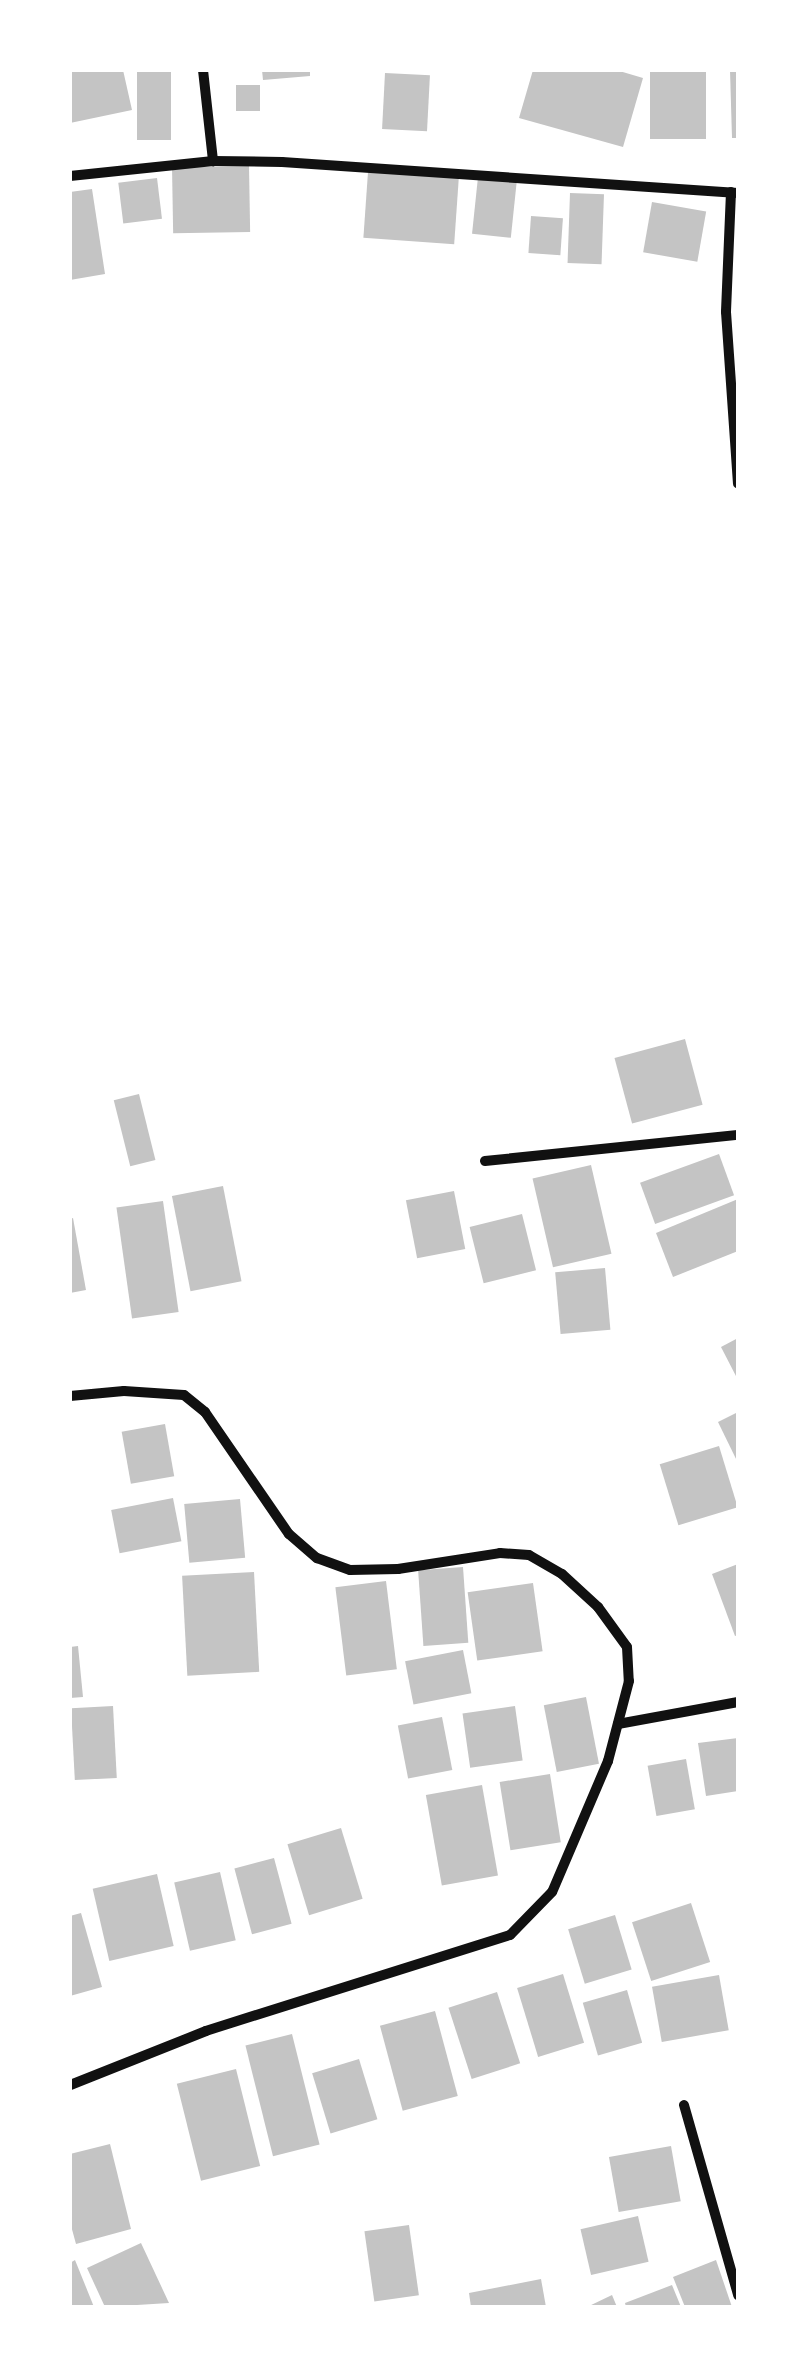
<!DOCTYPE html>
<html>
<head>
<meta charset="utf-8">
<style>
  body { margin:0 }
  #map { position:relative; width:808px; height:2377px; overflow:hidden; background:#fff; font-family:"Noto Sans",sans-serif }
  div>[style] { position:absolute }
  [style*='--x'] { left:calc(var(--x)*1px); top:calc(var(--y)*1px); width:calc(var(--w)*1px); rotate:calc(var(--a)*1deg) }
  .building>* { inset:0; background:#c4c4c4; transform-origin:0 0 }
  .minor>* { height:10px; margin:-5px; padding:0 5px; transform-origin:5px; border-radius:5px; background:#111 }
  span { translate:-50% -50%; white-space:nowrap; text-align:center; line-height:1.15; -webkit-text-stroke:10px #fff; paint-order:stroke }
  .frame { position:absolute; inset:0; border:72px solid #fff; pointer-events:none }
</style>
</head>
<body>
<div id="map">
  <div class="building">
    <i style="clip-path:polygon(123px 70px,132px 110px,70px 123px,70px 72px)"></i>
    <i style="left:137px;top:70px;width:34px;height:70px"></i>
    <i style="clip-path:polygon(262px 70px,310px 70px,310px 76px,263px 80px)"></i>
    <i style="clip-path:polygon(533px 70px,616px 70px,643px 78px,623px 147px,519px 118px)"></i>
    <i style="left:650px;top:70px;width:56px;height:69px"></i>
    <i style="clip-path:polygon(730px 70px,738px 70px,738px 138px,732px 138px)"></i>
    <i style="left:385px;top:73px;width:45px;height:56px;rotate:3deg"></i>
    <i style="left:236px;top:85px;width:24px;height:26px"></i>
    <i style="left:249px;top:166px;width:66px;height:77px;rotate:89deg"></i>
    <i style="left:368px;top:172px;width:91px;height:66px;rotate:4deg"></i>
    <i style="left:478px;top:177px;width:39px;height:57px;rotate:6deg"></i>
    <i style="left:157px;top:178px;width:41px;height:39px;rotate:83deg"></i>
    <i style="clip-path:polygon(92px 189px,105px 274px,70px 280px,70px 192px)"></i>
    <i style="left:570px;top:193px;width:34px;height:70px;rotate:2deg"></i>
    <i style="left:652px;top:202px;width:55px;height:51px;rotate:10deg"></i>
    <i style="left:531px;top:216px;width:32px;height:37px;rotate:4deg"></i>
    <i style="left:685px;top:1039px;width:68px;height:73px;rotate:75deg"></i>
    <i style="left:139px;top:1094px;width:68px;height:26px;rotate:76deg"></i>
    <i style="left:719px;top:1154px;width:44px;height:84px;rotate:70deg"></i>
    <i style="left:591px;top:1165px;width:91px;height:60px;rotate:77deg"></i>
    <i style="left:223px;top:1186px;width:97px;height:52px;rotate:79deg"></i>
    <i style="left:454px;top:1191px;width:59px;height:49px;rotate:79deg"></i>
    <i style="clip-path:polygon(738px 1199px,738px 1251px,673px 1277px,656px 1233px)"></i>
    <i style="left:163px;top:1201px;width:112px;height:47px;rotate:82deg"></i>
    <i style="left:522px;top:1214px;width:58px;height:54px;rotate:76deg"></i>
    <i style="clip-path:polygon(73px 1218px,86px 1290px,70px 1293px,70px 1219px)"></i>
    <i style="left:605px;top:1268px;width:62px;height:50px;rotate:85deg"></i>
    <i style="clip-path:polygon(738px 1338px,738px 1380px,721px 1347px)"></i>
    <i style="clip-path:polygon(738px 1412px,738px 1463px,718px 1422px)"></i>
    <i style="left:165px;top:1424px;width:53px;height:44px;rotate:80deg"></i>
    <i style="left:719px;top:1446px;width:64px;height:62px;rotate:73deg"></i>
    <i style="left:173px;top:1498px;width:44px;height:63px;rotate:79deg"></i>
    <i style="left:240px;top:1499px;width:59px;height:56px;rotate:85deg"></i>
    <i style="clip-path:polygon(738px 1564px,738px 1635px,735px 1636px,712px 1574px)"></i>
    <i style="left:463px;top:1567px;width:76px;height:45px;rotate:86deg"></i>
    <i style="left:254px;top:1572px;width:100px;height:72px;rotate:87deg"></i>
    <i style="left:386px;top:1581px;width:89px;height:51px;rotate:83deg"></i>
    <i style="left:533px;top:1583px;width:69px;height:66px;rotate:82deg"></i>
    <i style="clip-path:polygon(78px 1646px,83px 1697px,70px 1698px,70px 1647px)"></i>
    <i style="left:463px;top:1650px;width:44px;height:59px;rotate:79deg"></i>
    <i style="left:586px;top:1697px;width:68px;height:43px;rotate:79deg"></i>
    <i style="left:113px;top:1706px;width:72px;height:42px;rotate:87deg"></i>
    <i style="left:515px;top:1706px;width:55px;height:53px;rotate:82deg"></i>
    <i style="left:442px;top:1717px;width:54px;height:45px;rotate:79deg"></i>
    <i style="clip-path:polygon(738px 1738px,738px 1791px,706px 1796px,698px 1743px)"></i>
    <i style="left:686px;top:1759px;width:51px;height:39px;rotate:80deg"></i>
    <i style="left:550px;top:1774px;width:69px;height:51px;rotate:81deg"></i>
    <i style="left:482px;top:1785px;width:92px;height:57px;rotate:80deg"></i>
    <i style="left:341px;top:1828px;width:74px;height:56px;rotate:73deg"></i>
    <i style="left:274px;top:1858px;width:68px;height:41px;rotate:75deg"></i>
    <i style="left:220px;top:1872px;width:70px;height:47px;rotate:77deg"></i>
    <i style="left:157px;top:1874px;width:74px;height:66px;rotate:77deg"></i>
    <i style="left:691px;top:1903px;width:62px;height:62px;rotate:72deg"></i>
    <i style="clip-path:polygon(81px 1913px,102px 1987px,70px 1996px,70px 1916px)"></i>
    <i style="left:615px;top:1915px;width:57px;height:49px;rotate:73deg"></i>
    <i style="left:563px;top:1974px;width:72px;height:48px;rotate:73deg"></i>
    <i style="left:719px;top:1975px;width:56px;height:68px;rotate:80deg"></i>
    <i style="left:627px;top:1990px;width:55px;height:46px;rotate:74deg"></i>
    <i style="left:497px;top:1992px;width:75px;height:51px;rotate:72deg"></i>
    <i style="left:435px;top:2011px;width:88px;height:57px;rotate:75deg"></i>
    <i style="left:292px;top:2034px;width:114px;height:48px;rotate:76deg"></i>
    <i style="left:359px;top:2059px;width:63px;height:49px;rotate:73deg"></i>
    <i style="left:236px;top:2069px;width:100px;height:61px;rotate:76deg"></i>
    <i style="clip-path:polygon(110px 2144px,131px 2229px,76px 2244px,70px 2222px,70px 2154px)"></i>
    <i style="left:671px;top:2146px;width:56px;height:63px;rotate:80deg"></i>
    <i style="left:638px;top:2216px;width:47px;height:59px;rotate:77deg"></i>
    <i style="left:409px;top:2225px;width:71px;height:45px;rotate:82deg"></i>
    <i style="clip-path:polygon(141px 2243px,169px 2303px,105px 2307px,87px 2268px)"></i>
    <i style="clip-path:polygon(75px 2260px,94px 2307px,70px 2307px,70px 2263px)"></i>
    <i style="clip-path:polygon(716px 2260px,732px 2307px,685px 2307px,673px 2277px)"></i>
    <i style="clip-path:polygon(541px 2279px,546px 2307px,471px 2307px,469px 2293px)"></i>
    <i style="clip-path:polygon(672px 2285px,681px 2307px,626px 2307px,625px 2303px)"></i>
    <i style="clip-path:polygon(612px 2295px,617px 2307px,587px 2307px)"></i>
  </div>
  <div class="minor">
    <i style="--x:203;--y:70;--w:92;--a:83.7"></i>
    <i style="--x:70;--y:176;--w:144;--a:-6"></i>
    <i style="--x:213;--y:161;--w:69;--a:0.8"></i>
    <i style="--x:282;--y:162;--w:457;--a:3.9"></i>
    <i style="--x:731;--y:192;--w:120;--a:92.4"></i>
    <i style="--x:726;--y:312;--w:172;--a:86"></i>
    <i style="--x:485;--y:1161;--w:254;--a:-5.9"></i>
    <i style="--x:70;--y:1396;--w:54;--a:-5.3"></i>
    <i style="--x:124;--y:1391;--w:60;--a:3.8"></i>
    <i style="--x:184;--y:1395;--w:27;--a:39"></i>
    <i style="--x:205;--y:1412;--w:148;--a:55.5"></i>
    <i style="--x:289;--y:1534;--w:37;--a:41"></i>
    <i style="--x:317;--y:1558;--w:35;--a:20"></i>
    <i style="--x:350;--y:1570;--w:48;--a:-1.2"></i>
    <i style="--x:398;--y:1569;--w:103;--a:-8.9"></i>
    <i style="--x:500;--y:1553;--w:29;--a:4"></i>
    <i style="--x:529;--y:1555;--w:38;--a:30"></i>
    <i style="--x:562;--y:1574;--w:49;--a:42.5"></i>
    <i style="--x:598;--y:1607;--w:49;--a:54.1"></i>
    <i style="--x:627;--y:1647;--w:34;--a:87"></i>
    <i style="--x:629;--y:1681;--w:83;--a:104.7"></i>
    <i style="--x:608;--y:1761;--w:142;--a:113.1"></i>
    <i style="--x:552;--y:1892;--w:60;--a:134.3"></i>
    <i style="--x:510;--y:1935;--w:319;--a:162.5"></i>
    <i style="--x:206;--y:2031;--w:146;--a:158.3"></i>
    <i style="--x:618;--y:1724;--w:122;--a:-10.4"></i>
    <i style="--x:684;--y:2105;--w:198;--a:74.1"></i>
  </div>
  <div class="frame"></div>
</div>
</body>
</html>
